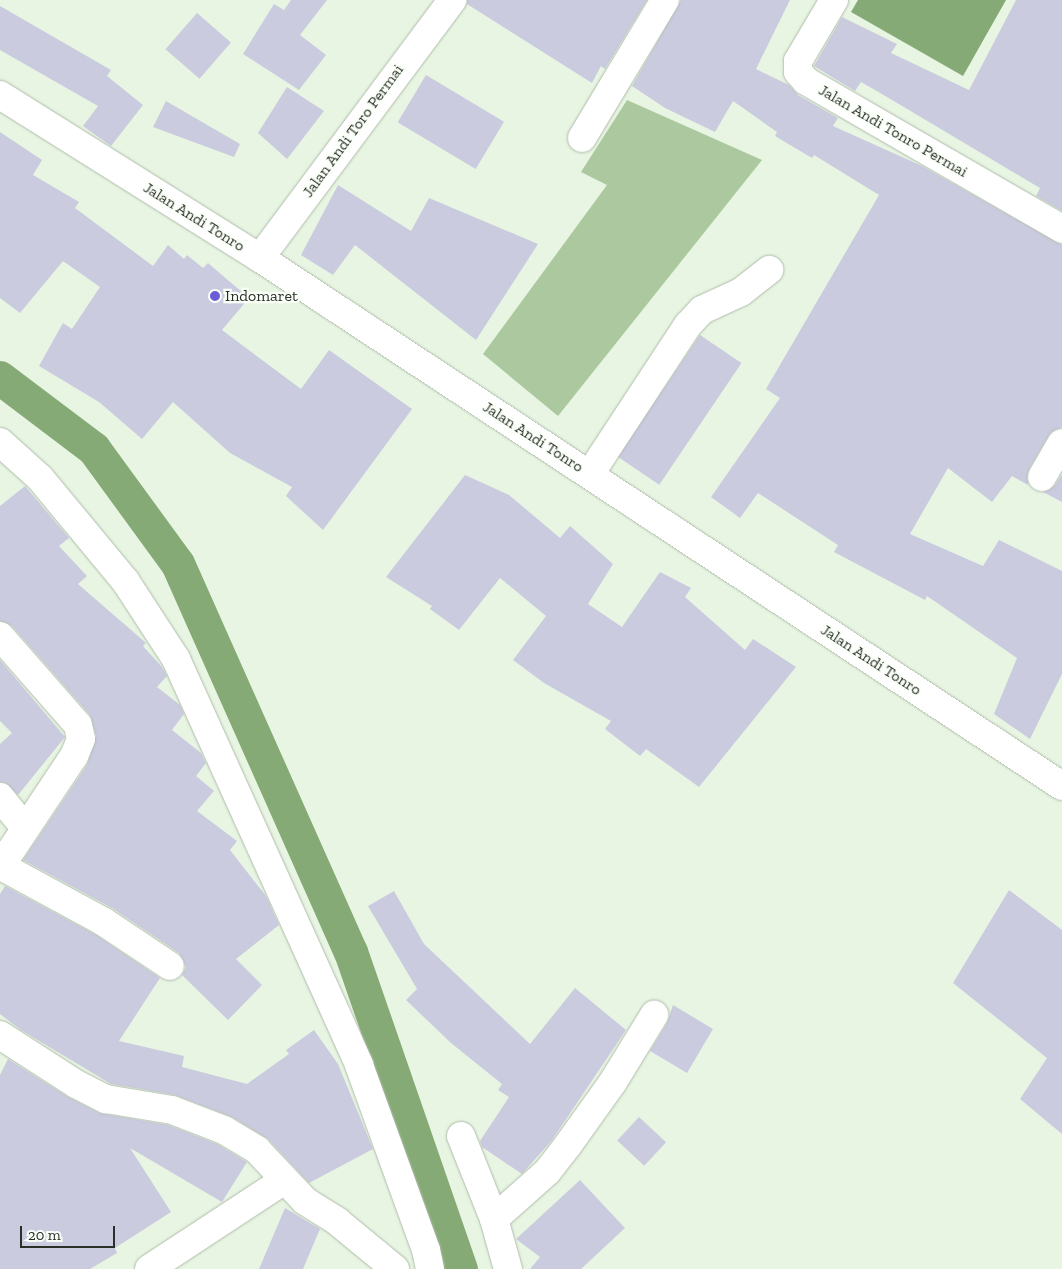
<!DOCTYPE html>
<html>
<head>
<meta charset="utf-8">
<style>
  body { margin:0 }
  #map { position:relative; width:1062px; height:1269px; overflow:hidden; background:#e7f5e2; font-family:"Zilla Slab",serif }
  div>[style] { position:absolute }
  [style*='--x'] { left:calc(var(--x)*1px); top:calc(var(--y)*1px); width:calc(var(--w)*1px); rotate:calc(var(--a)*1deg) }
  .green>* { inset:0; background:#abc89f }
  .water>* { inset:0; background:#85aa76 }
  .canal>* { height:34px; margin:-17px; padding:0 17px; transform-origin:17px; border-radius:17px; background:#85aa76 }
  .building>* { inset:0; background:#cbcbe0; transform-origin:0 0 }
  .roads { filter:drop-shadow(0 0 1px #b0bcab) drop-shadow(0 0 1px #b0bcab) }
  .minor>* { height:28px; margin:-14px; padding:0 14px; transform-origin:14px; border-radius:14px; background:#fff }
  .tertiary>* { height:28px; margin:-14px; padding:0 14px; transform-origin:14px; border-radius:14px; background:#fff }
  .dots>* { width:14px; height:14px; translate:-50% -50%; box-sizing:border-box; border:2px solid #fafff8; border-radius:50% }
  span { translate:-50% -50%; white-space:nowrap; text-align:center; line-height:1.15; -webkit-text-stroke:4.5px #fafff8; paint-order:stroke }
  .street-label { font-size:16px; color:#2a2f28 }
  .poi-label { font-size:16px; color:#2a2f28 }
  .left { translate:0 -50%; text-align:left }
  .scale { position:absolute; left:20px; top:1226px; width:95px; height:22px; box-sizing:border-box; border:2px solid #2a2f28; border-top:0; padding-left:6px; font-size:15px; line-height:18px; white-space:nowrap; color:#2a2f28; -webkit-text-stroke:4px #fafff8; paint-order:stroke }
</style>
</head>
<body>
<div id="map">
  <div class="green">
    <i style="clip-path:polygon(627px 100px,762px 160px,558px 416px,483px 354px,607px 185px,581px 172px)"></i>
  </div>
  <div class="water">
    <i style="clip-path:polygon(858px 0,1006px 0,963px 76px,851px 12px)"></i>
  </div>
  <div class="canal">
    <i style="--x:0;--y:378;--w:118;--a:37.1"></i>
    <i style="--x:94;--y:449;--w:142;--a:53.9"></i>
    <i style="--x:178;--y:564;--w:425;--a:66"></i>
    <i style="--x:351;--y:952;--w:336;--a:70.9"></i>
  </div>
  <div class="building">
    <i style="clip-path:polygon(291px 0,327px 0,300px 35px,326px 55px,299px 90px,243px 54px,274px 4px,284px 10px)"></i>
    <i style="clip-path:polygon(467px 0,647px 0,605px 69px,601px 66px,592px 83px,467px 4px)"></i>
    <i style="clip-path:polygon(681px 0,790px 0,756px 69px,789px 85px,798px 95px,838px 118px,833px 126px,922px 166px,1062px 245px,1062px 427px,1049px 435px,1029px 469px,1028px 485px,1012px 476px,992px 502px,948px 468px,910px 534px,983px 566px,999px 540px,1062px 571px,1062px 674px,1030px 739px,994px 714px,1017px 658px,927px 596px,925px 600px,834px 552px,838px 545px,758px 493px,740px 518px,711px 497px,780px 398px,766px 389px,879px 195px,814px 155px,812px 158px,775px 136px,777px 132px,733px 101px,715px 132px,665px 108px,632px 86px)"></i>
    <i style="clip-path:polygon(1016px 0,1062px 0,1062px 211px,1036px 196px,1040px 188px,882px 94px,861px 82px,855px 91px,814px 66px,842px 17px,897px 44px,891px 53px,969px 90px)"></i>
    <i style="clip-path:polygon(0 6px,111px 70px,107px 76px,143px 105px,111px 146px,83px 126px,98px 106px,0 50px)"></i>
    <i style="left:197px;top:13px;width:45px;height:48px;rotate:41deg"></i>
    <i style="left:426px;top:75px;width:91px;height:55px;rotate:31deg"></i>
    <i style="clip-path:polygon(287px 87px,324px 111px,287px 159px,258px 133px)"></i>
    <i style="clip-path:polygon(166px 101px,240px 144px,234px 157px,153px 127px)"></i>
    <i style="clip-path:polygon(0 132px,42px 160px,33px 175px,79px 202px,75px 208px,153px 266px,168px 245px,184px 259px,187px 255px,203px 268px,208px 263px,249px 298px,222px 330px,301px 389px,329px 350px,412px 409px,323px 530px,286px 496px,292px 487px,230px 453px,173px 402px,142px 439px,99px 402px,39px 366px,63px 323px,72px 329px,100px 287px,63px 261px,20px 313px,0 298px)"></i>
    <i style="clip-path:polygon(338px 185px,411px 231px,429px 198px,538px 244px,476px 340px,355px 245px,333px 275px,301px 255px)"></i>
    <i style="left:700px;top:335px;width:50px;height:147px;rotate:34deg"></i>
    <i style="clip-path:polygon(1062px 474px,1062px 502px,1043px 492px,1055px 485px)"></i>
    <i style="clip-path:polygon(465px 475px,509px 495px,560px 538px,570px 526px,613px 564px,588px 604px,622px 627px,660px 572px,691px 588px,685px 597px,745px 650px,753px 639px,796px 667px,699px 787px,646px 749px,640px 756px,605px 729px,611px 721px,544px 683px,513px 660px,546px 616px,500px 578px,459px 630px,430px 609px,432px 606px,386px 577px)"></i>
    <i style="clip-path:polygon(25px 486px,69px 538px,59px 546px,87px 576px,78px 584px,146px 643px,143px 646px,162px 667px,167px 676px,157px 687px,180px 705px,184px 714px,172px 730px,201px 753px,206px 763px,196px 776px,214px 791px,197px 811px,237px 841px,230px 850px,266px 896px,279px 925px,236px 959px,262px 985px,228px 1020px,182px 975px,186px 967px,179px 953px,112px 908px,23px 860px,87px 765px,96px 736px,90px 715px,12px 626px,0 621px,0 506px)"></i>
    <i style="clip-path:polygon(0 660px,65px 737px,18px 795px,6px 783px,0 782px,0 744px,12px 733px,0 721px)"></i>
    <i style="clip-path:polygon(5px 886px,96px 935px,160px 978px,119px 1041px,184px 1056px,182px 1067px,247px 1084px,289px 1054px,286px 1050px,314px 1030px,338px 1064px,373px 1149px,309px 1183px,268px 1139px,232px 1117px,175px 1095px,111px 1084px,21px 1030px,0 1014px,0 894px)"></i>
    <i style="clip-path:polygon(1009px 890px,1062px 930px,1062px 1134px,1020px 1099px,1047px 1058px,953px 983px)"></i>
    <i style="clip-path:polygon(394px 891px,424px 944px,530px 1044px,575px 988px,626px 1030px,552px 1140px,522px 1174px,482px 1147px,480px 1141px,509px 1097px,498px 1090px,502px 1084px,451px 1043px,406px 1000px,417px 989px,368px 906px)"></i>
    <i style="clip-path:polygon(673px 1005px,713px 1029px,687px 1073px,650px 1051px,667px 1023px)"></i>
    <i style="clip-path:polygon(8px 1059px,68px 1097px,99px 1113px,168px 1125px,217px 1144px,247px 1162px,222px 1202px,130px 1148px,171px 1212px,115px 1248px,117px 1253px,90px 1269px,0 1269px,0 1075px)"></i>
    <i style="left:639px;top:1117px;width:37px;height:32px;rotate:43deg"></i>
    <i style="clip-path:polygon(580px 1180px,625px 1228px,581px 1269px,530px 1269px,540px 1257px,516px 1239px)"></i>
    <i style="clip-path:polygon(285px 1208px,320px 1229px,303px 1269px,259px 1269px)"></i>
  </div>
  <div class="roads">
    <div class="minor">
      <i style="--x:834;--y:0;--w:71;--a:120.5"></i>
      <i style="--x:798;--y:61;--w:11;--a:90"></i>
      <i style="--x:798;--y:72;--w:12;--a:48"></i>
      <i style="--x:806;--y:81;--w:296;--a:30"></i>
      <i style="--x:582;--y:138;--w:161;--a:-59"></i>
      <i style="--x:260;--y:258;--w:322;--a:-53.3"></i>
      <i style="--x:0;--y:442;--w:54;--a:42"></i>
      <i style="--x:40;--y:478;--w:135;--a:50.4"></i>
      <i style="--x:126;--y:582;--w:92;--a:57"></i>
      <i style="--x:176;--y:659;--w:445;--a:65.7"></i>
      <i style="--x:359;--y:1065;--w:197;--a:70.1"></i>
      <i style="--x:426;--y:1250;--w:19;--a:78"></i>
      <i style="--x:590;--y:474;--w:178;--a:-56.7"></i>
      <i style="--x:688;--y:325;--w:21;--a:-47"></i>
      <i style="--x:702;--y:310;--w:43;--a:-24.8"></i>
      <i style="--x:741;--y:292;--w:36;--a:-38"></i>
      <i style="--x:1042;--y:477;--w:39;--a:-60"></i>
      <i style="--x:0;--y:636;--w:118;--a:48.8"></i>
      <i style="--x:78;--y:725;--w:14;--a:78"></i>
      <i style="--x:81;--y:739;--w:18;--a:112"></i>
      <i style="--x:74;--y:756;--w:133;--a:123.7"></i>
      <i style="--x:0;--y:797;--w:40;--a:51"></i>
      <i style="--x:1;--y:866;--w:117;--a:28.5"></i>
      <i style="--x:104;--y:922;--w:79;--a:33.7"></i>
      <i style="--x:0;--y:1035;--w:90;--a:32.8"></i>
      <i style="--x:76;--y:1084;--w:34;--a:27"></i>
      <i style="--x:106;--y:1099;--w:67;--a:9.5"></i>
      <i style="--x:172;--y:1110;--w:56;--a:21"></i>
      <i style="--x:224;--y:1130;--w:39;--a:31"></i>
      <i style="--x:257;--y:1150;--w:70;--a:46.7"></i>
      <i style="--x:305;--y:1201;--w:39;--a:32"></i>
      <i style="--x:338;--y:1222;--w:74;--a:39.5"></i>
      <i style="--x:461;--y:1136;--w:89;--a:68.3"></i>
      <i style="--x:494;--y:1219;--w:52;--a:74.4"></i>
      <i style="--x:494;--y:1219;--w:71;--a:-41.6"></i>
      <i style="--x:547;--y:1172;--w:34;--a:-52"></i>
      <i style="--x:568;--y:1145;--w:77;--a:-54.5"></i>
      <i style="--x:613;--y:1082;--w:79;--a:-58.5"></i>
      <i style="--x:149;--y:1269;--w:160;--a:-33.3"></i>
    </div>
    <div class="tertiary">
      <i style="--x:0;--y:95;--w:307;--a:32.1"></i>
      <i style="--x:260;--y:258;--w:960;--a:33.36"></i>
    </div>
  </div>
  <div class="dots">
    <i style="left:215px;top:296px;background:#6d5cd6"></i>
  </div>
  <div class="street-label">
    <span style="left:353px;top:131px;rotate:-54deg">Jalan Andi Toro Permai</span>
    <span style="left:893px;top:131px;rotate:30deg">Jalan Andi Tonro Permai</span>
    <span style="left:194px;top:217px;rotate:32deg">Jalan Andi Tonro</span>
    <span style="left:533px;top:437px;rotate:33deg">Jalan Andi Tonro</span>
    <span style="left:871px;top:660px;rotate:33deg">Jalan Andi Tonro</span>
  </div>
  <div class="poi-label">
    <span class="left" style="left:225px;top:296px">Indomaret</span>
  </div>
  <div class="scale">20 m</div>
</div>
</body>
</html>
